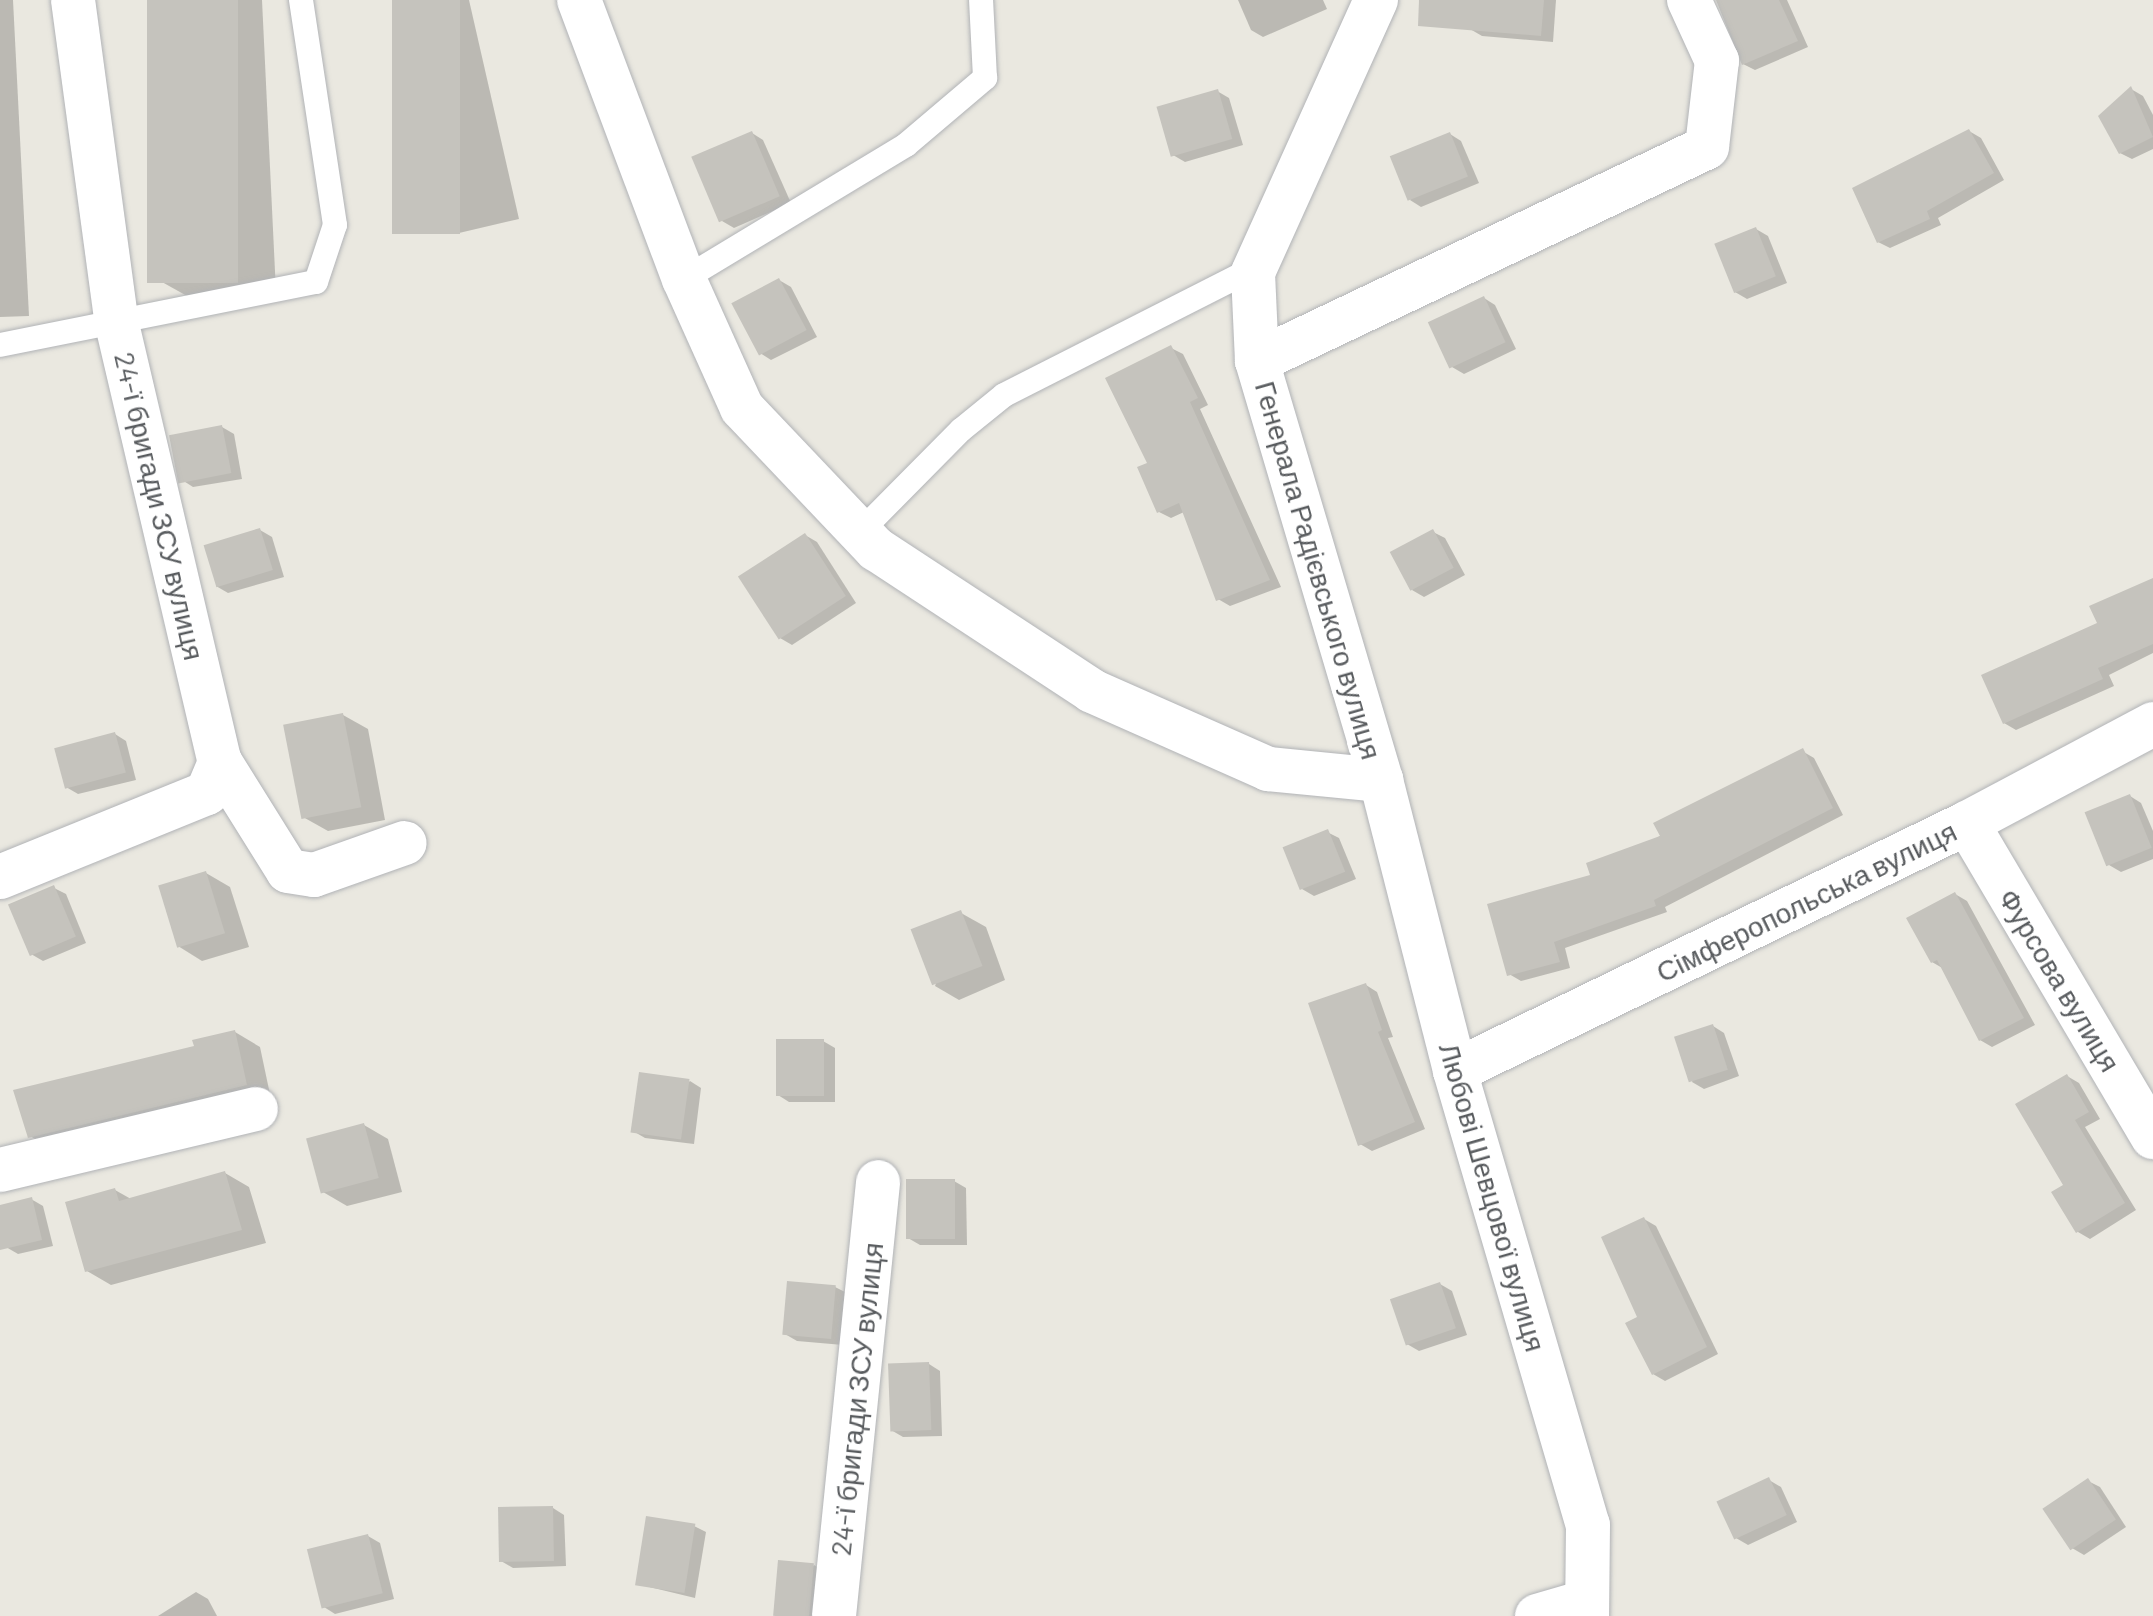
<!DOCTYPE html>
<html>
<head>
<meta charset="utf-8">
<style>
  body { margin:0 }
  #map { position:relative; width:2153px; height:1616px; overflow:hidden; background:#eae8e0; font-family:Barlow,sans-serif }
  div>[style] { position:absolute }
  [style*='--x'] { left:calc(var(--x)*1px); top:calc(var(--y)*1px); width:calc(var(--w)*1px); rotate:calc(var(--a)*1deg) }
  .shadow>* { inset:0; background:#0003 }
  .building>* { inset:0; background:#c5c3bd; transform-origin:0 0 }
  .roads { filter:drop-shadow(0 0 2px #b1b3b6) drop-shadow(0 0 2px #b1b3b6) }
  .lane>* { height:24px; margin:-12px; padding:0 12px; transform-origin:12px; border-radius:12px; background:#fff }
  .street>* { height:44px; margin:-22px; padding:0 22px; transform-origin:22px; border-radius:22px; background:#fff }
  .secondary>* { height:44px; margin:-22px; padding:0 22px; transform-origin:22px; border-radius:22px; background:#fff }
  span { translate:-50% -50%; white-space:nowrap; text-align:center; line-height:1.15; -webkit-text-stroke:8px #fff; paint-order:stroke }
  .street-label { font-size:28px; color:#595c5f }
</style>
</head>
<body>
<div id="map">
  <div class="shadow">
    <i style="clip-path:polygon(0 0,13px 0,29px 316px,0 317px)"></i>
    <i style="clip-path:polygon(149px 0,262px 0,276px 292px,187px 296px,162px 282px)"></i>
    <i style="clip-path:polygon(394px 0,469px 0,519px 219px,459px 233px,447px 226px)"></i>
    <i style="clip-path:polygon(1238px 0,1323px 0,1327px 9px,1263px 37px,1251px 30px)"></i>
    <i style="clip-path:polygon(1473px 0,1556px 0,1553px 42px,1482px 36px,1470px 29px)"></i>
    <i style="clip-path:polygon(1739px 0,1787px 0,1808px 47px,1755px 70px,1743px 64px)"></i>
    <i style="clip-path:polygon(2131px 89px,2143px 96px,2153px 115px,2153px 149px,2132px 159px,2120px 153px)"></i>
    <i style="clip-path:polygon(1217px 91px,1229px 98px,1243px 145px,1185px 162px,1173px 155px)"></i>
    <i style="clip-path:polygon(1969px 131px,1981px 138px,2004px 180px,1938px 218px,1941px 225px,1890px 248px,1878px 242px)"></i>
    <i style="clip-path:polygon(752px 133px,763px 140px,791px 203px,734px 228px,722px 221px)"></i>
    <i style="clip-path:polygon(1450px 134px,1461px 141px,1479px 183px,1421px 207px,1410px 200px)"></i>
    <i style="clip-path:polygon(1756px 229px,1768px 236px,1787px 283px,1747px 299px,1735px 292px)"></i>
    <i style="clip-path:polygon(779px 280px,791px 287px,817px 337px,771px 360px,760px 353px)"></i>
    <i style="clip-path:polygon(1484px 298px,1495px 305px,1516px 349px,1464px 374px,1452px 367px)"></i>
    <i style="clip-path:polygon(1171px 348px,1183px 354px,1208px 405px,1200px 409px,1281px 587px,1230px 606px,1218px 599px,1184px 512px,1171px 518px,1159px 512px)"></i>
    <i style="clip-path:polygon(222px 427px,234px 434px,242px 479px,193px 487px,182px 480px)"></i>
    <i style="clip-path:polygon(260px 530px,272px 537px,284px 577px,228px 593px,216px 586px)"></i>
    <i style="clip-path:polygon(1433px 532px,1445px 538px,1465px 575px,1424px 597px,1412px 590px)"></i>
    <i style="clip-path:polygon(805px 535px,817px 542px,856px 603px,792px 645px,780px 638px)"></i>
    <i style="clip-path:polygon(2153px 580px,2153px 653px,2109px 675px,2114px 686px,2016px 730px,2004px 723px,2100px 624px)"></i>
    <i style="clip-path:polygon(343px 715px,368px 729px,385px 820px,328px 831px,303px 817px)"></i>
    <i style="clip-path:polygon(115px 734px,126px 741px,136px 780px,78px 794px,66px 787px)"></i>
    <i style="clip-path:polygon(1802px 751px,1814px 758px,1843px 815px,1665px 907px,1667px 912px,1565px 948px,1570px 968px,1521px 981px,1509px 974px,1593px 876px)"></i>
    <i style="clip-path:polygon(2130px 796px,2141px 803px,2153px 831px,2153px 859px,2121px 872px,2109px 865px)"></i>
    <i style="clip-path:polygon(1327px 832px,1339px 838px,1356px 879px,1314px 896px,1302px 889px)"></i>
    <i style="clip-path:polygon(206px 873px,230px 887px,249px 947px,202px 961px,178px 946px)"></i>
    <i style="clip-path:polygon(54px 888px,66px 894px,86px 943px,43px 961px,31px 954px)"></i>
    <i style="clip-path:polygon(1955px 894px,1967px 901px,2035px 1025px,1992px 1047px,1980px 1040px,1944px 969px,1932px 962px)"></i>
    <i style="clip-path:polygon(961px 913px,986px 927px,1005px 980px,959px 1000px,935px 986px)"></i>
    <i style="clip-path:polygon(1366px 985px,1377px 992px,1393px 1037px,1388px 1038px,1425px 1129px,1372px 1151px,1360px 1144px)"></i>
    <i style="clip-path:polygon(1713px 1026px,1724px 1033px,1739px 1076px,1704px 1089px,1692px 1082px)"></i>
    <i style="clip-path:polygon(235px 1032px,260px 1047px,271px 1099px,55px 1151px,30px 1136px)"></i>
    <i style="clip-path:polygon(823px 1041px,835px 1048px,835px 1102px,789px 1102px,778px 1095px)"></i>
    <i style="clip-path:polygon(2067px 1076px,2079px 1083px,2100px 1119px,2085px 1127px,2136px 1210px,2090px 1239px,2078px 1232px,2065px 1186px)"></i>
    <i style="clip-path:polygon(690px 1081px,701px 1088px,694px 1144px,645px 1138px,633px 1131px)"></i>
    <i style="clip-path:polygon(364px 1125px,388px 1139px,402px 1192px,347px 1206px,323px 1192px)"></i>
    <i style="clip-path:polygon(225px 1173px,249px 1187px,266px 1243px,111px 1285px,87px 1271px,115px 1190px,131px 1199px)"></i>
    <i style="clip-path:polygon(954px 1181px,966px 1188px,967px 1245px,920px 1245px,908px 1238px)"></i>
    <i style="clip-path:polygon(31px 1199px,43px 1206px,53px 1246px,18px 1254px,6px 1247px,0 1207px)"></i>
    <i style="clip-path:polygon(1644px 1219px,1656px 1226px,1718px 1354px,1665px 1381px,1653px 1374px,1640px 1318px)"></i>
    <i style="clip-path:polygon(1440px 1284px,1452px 1291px,1467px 1335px,1419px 1351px,1407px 1344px)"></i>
    <i style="clip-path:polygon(835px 1287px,847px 1293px,843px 1345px,797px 1341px,785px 1334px)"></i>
    <i style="clip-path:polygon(929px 1364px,940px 1371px,942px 1436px,903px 1437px,891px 1430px)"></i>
    <i style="clip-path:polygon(1769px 1480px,1781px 1487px,1797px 1522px,1748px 1545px,1736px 1538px)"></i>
    <i style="clip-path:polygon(2088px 1481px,2100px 1487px,2126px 1527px,2084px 1555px,2072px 1548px)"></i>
    <i style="clip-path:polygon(553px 1508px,564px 1515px,566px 1566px,513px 1568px,501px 1561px)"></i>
    <i style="clip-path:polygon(694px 1526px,706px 1532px,695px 1598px,637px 1584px)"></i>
    <i style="clip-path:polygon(368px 1536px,380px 1543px,394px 1599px,335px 1614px,324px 1607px)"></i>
    <i style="clip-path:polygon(814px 1565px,825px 1572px,822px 1616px,775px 1616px)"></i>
    <i style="clip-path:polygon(196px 1592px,208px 1599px,217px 1616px,158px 1616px)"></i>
  </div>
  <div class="building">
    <i style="left:147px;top:0;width:91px;height:283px"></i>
    <i style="left:392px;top:0;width:68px;height:234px"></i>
    <i style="clip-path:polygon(1419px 0,1544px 0,1541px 36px,1418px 26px)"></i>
    <i style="clip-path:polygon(1716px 0,1779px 0,1798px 41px,1742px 65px)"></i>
    <i style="clip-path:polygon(2131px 86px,2153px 137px,2119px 154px,2098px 116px)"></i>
    <i style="left:1218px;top:89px;width:52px;height:64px;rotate:74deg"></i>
    <i style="clip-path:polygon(1969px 129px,1994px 173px,1927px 211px,1930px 219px,1877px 243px,1852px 188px)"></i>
    <i style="left:752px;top:131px;width:71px;height:66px;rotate:67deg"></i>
    <i style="left:1450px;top:132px;width:48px;height:65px;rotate:68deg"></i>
    <i style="left:1756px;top:227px;width:53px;height:45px;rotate:68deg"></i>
    <i style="left:779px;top:278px;width:59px;height:54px;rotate:62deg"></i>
    <i style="left:1484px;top:296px;width:51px;height:62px;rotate:65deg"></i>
    <i style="clip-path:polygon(1171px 345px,1198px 398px,1190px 402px,1270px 580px,1216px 601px,1179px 503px,1157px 513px,1137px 467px,1147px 463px,1105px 378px)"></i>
    <i style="left:222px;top:425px;width:49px;height:54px;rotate:79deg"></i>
    <i style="left:260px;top:528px;width:44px;height:59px;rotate:73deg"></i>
    <i style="left:1433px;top:529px;width:44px;height:49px;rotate:62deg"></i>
    <i style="left:805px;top:533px;width:75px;height:80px;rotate:57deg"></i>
    <i style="clip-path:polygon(2153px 578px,2153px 644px,2098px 668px,2103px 679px,2003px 724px,1981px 675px,2097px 623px,2089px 606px)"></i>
    <i style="left:343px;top:713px;width:96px;height:61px;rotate:79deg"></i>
    <i style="left:115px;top:732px;width:42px;height:63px;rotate:75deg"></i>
    <i style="clip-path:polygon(1803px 748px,1833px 808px,1654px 900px,1656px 906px,1554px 942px,1560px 962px,1507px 976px,1487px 904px,1590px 875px,1586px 863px,1660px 836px,1653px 823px)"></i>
    <i style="left:2130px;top:794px;width:58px;height:49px;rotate:68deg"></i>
    <i style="left:1328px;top:829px;width:46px;height:49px;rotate:68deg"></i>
    <i style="left:206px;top:871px;width:65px;height:50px;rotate:73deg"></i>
    <i style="left:54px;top:885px;width:56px;height:50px;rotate:67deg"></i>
    <i style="clip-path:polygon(1955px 892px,2024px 1018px,1979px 1041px,1937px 960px,1931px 963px,1906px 918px)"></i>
    <i style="left:961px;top:910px;width:60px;height:54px;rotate:69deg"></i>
    <i style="clip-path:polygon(1366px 983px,1382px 1030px,1378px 1032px,1415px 1122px,1358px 1146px,1308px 1003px)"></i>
    <i style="left:1713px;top:1024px;width:48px;height:41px;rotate:72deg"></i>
    <i style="clip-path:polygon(235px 1030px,247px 1085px,28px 1138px,13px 1090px,194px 1046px,192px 1040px)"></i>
    <i style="left:776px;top:1039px;width:48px;height:57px"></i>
    <i style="left:639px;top:1072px;width:51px;height:61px;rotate:8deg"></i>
    <i style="clip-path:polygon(2067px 1074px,2089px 1112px,2075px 1120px,2125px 1203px,2076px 1233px,2051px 1192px,2063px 1185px,2015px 1104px)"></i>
    <i style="left:364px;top:1123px;width:57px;height:60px;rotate:75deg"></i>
    <i style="clip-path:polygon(225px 1171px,242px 1230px,85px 1272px,65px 1202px,115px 1188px,119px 1201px)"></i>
    <i style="left:906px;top:1179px;width:49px;height:60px"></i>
    <i style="clip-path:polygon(32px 1197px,42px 1240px,0 1250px,0 1205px)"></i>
    <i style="clip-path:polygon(1644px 1217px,1707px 1347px,1652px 1375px,1625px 1323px,1637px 1317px,1601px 1237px)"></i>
    <i style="left:787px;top:1281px;width:49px;height:54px;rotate:5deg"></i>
    <i style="left:1440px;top:1282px;width:49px;height:53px;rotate:71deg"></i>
    <i style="left:929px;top:1362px;width:68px;height:41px;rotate:88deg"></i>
    <i style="left:1769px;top:1477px;width:42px;height:58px;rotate:65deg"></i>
    <i style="left:2088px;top:1478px;width:50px;height:55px;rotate:56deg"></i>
    <i style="left:553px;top:1506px;width:55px;height:55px;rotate:89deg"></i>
    <i style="left:646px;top:1516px;width:50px;height:70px;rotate:9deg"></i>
    <i style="left:368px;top:1534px;width:61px;height:63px;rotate:76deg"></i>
    <i style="left:778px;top:1560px;width:36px;height:56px;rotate:5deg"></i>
  </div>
  <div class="roads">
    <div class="lane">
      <i style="--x:684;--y:279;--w:259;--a:-31.1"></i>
      <i style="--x:906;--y:145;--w:104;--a:-40.3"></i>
      <i style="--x:985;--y:78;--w:78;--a:-92.9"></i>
      <i style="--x:0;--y:345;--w:322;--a:-11.3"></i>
      <i style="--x:316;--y:282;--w:60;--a:-71.6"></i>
      <i style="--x:335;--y:225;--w:228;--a:-98.6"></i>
      <i style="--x:860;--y:532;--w:144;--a:-45.3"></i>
      <i style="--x:961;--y:430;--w:55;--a:-39.1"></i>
      <i style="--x:1004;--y:395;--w:283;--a:-26.9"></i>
    </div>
    <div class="street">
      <i style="--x:73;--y:0;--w:323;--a:82.3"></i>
      <i style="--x:116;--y:320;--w:454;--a:76.8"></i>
      <i style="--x:220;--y:762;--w:128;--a:58"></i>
      <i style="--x:288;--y:871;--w:26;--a:9"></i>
      <i style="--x:314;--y:875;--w:96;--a:-19.4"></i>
      <i style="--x:579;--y:0;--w:298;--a:69.4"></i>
      <i style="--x:684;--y:279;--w:141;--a:65.8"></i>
      <i style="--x:742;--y:408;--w:195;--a:46.5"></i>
      <i style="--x:876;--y:549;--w:258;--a:33.3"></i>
      <i style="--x:1092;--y:691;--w:193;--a:23.9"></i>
      <i style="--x:1268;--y:769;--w:114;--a:5.6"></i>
      <i style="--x:1257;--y:361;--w:498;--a:-25.4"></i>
      <i style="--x:1707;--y:147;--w:87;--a:-83.4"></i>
      <i style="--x:1717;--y:61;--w:67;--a:-114.7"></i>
      <i style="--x:1967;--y:823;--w:365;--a:59.4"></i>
      <i style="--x:0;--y:877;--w:223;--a:-22.1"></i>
      <i style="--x:207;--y:793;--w:34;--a:-67"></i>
      <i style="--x:1455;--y:1071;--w:569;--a:-25.84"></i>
      <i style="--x:1967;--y:823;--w:211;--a:-28"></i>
      <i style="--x:0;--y:1170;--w:263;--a:-13.4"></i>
      <i style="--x:834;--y:1616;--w:436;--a:-84.2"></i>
      <i style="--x:1537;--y:1616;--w:50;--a:-16.3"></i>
    </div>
    <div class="secondary">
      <i style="--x:1376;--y:0;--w:299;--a:114.3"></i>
      <i style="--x:1253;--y:273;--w:88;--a:87.4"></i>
      <i style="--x:1257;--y:361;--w:437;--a:73.5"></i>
      <i style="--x:1381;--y:780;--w:300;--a:75.7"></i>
      <i style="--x:1455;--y:1071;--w:473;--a:73.7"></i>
      <i style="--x:1588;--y:1525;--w:91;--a:90.6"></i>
    </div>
  </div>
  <div class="street-label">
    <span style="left:160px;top:506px;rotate:77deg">24-ї бригади ЗСУ вулиця</span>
    <span style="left:1319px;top:570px;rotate:74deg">Генерала Радієвського вулиця</span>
    <span style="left:1806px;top:901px;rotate:-26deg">Сімферопольська вулиця</span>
    <span style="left:2060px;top:980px;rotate:59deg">Фурсова вулиця</span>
    <span style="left:1493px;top:1197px;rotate:74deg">Любові Шевцової вулиця</span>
    <span style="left:856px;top:1399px;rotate:-84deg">24-ї бригади ЗСУ вулиця</span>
  </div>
</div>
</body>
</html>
